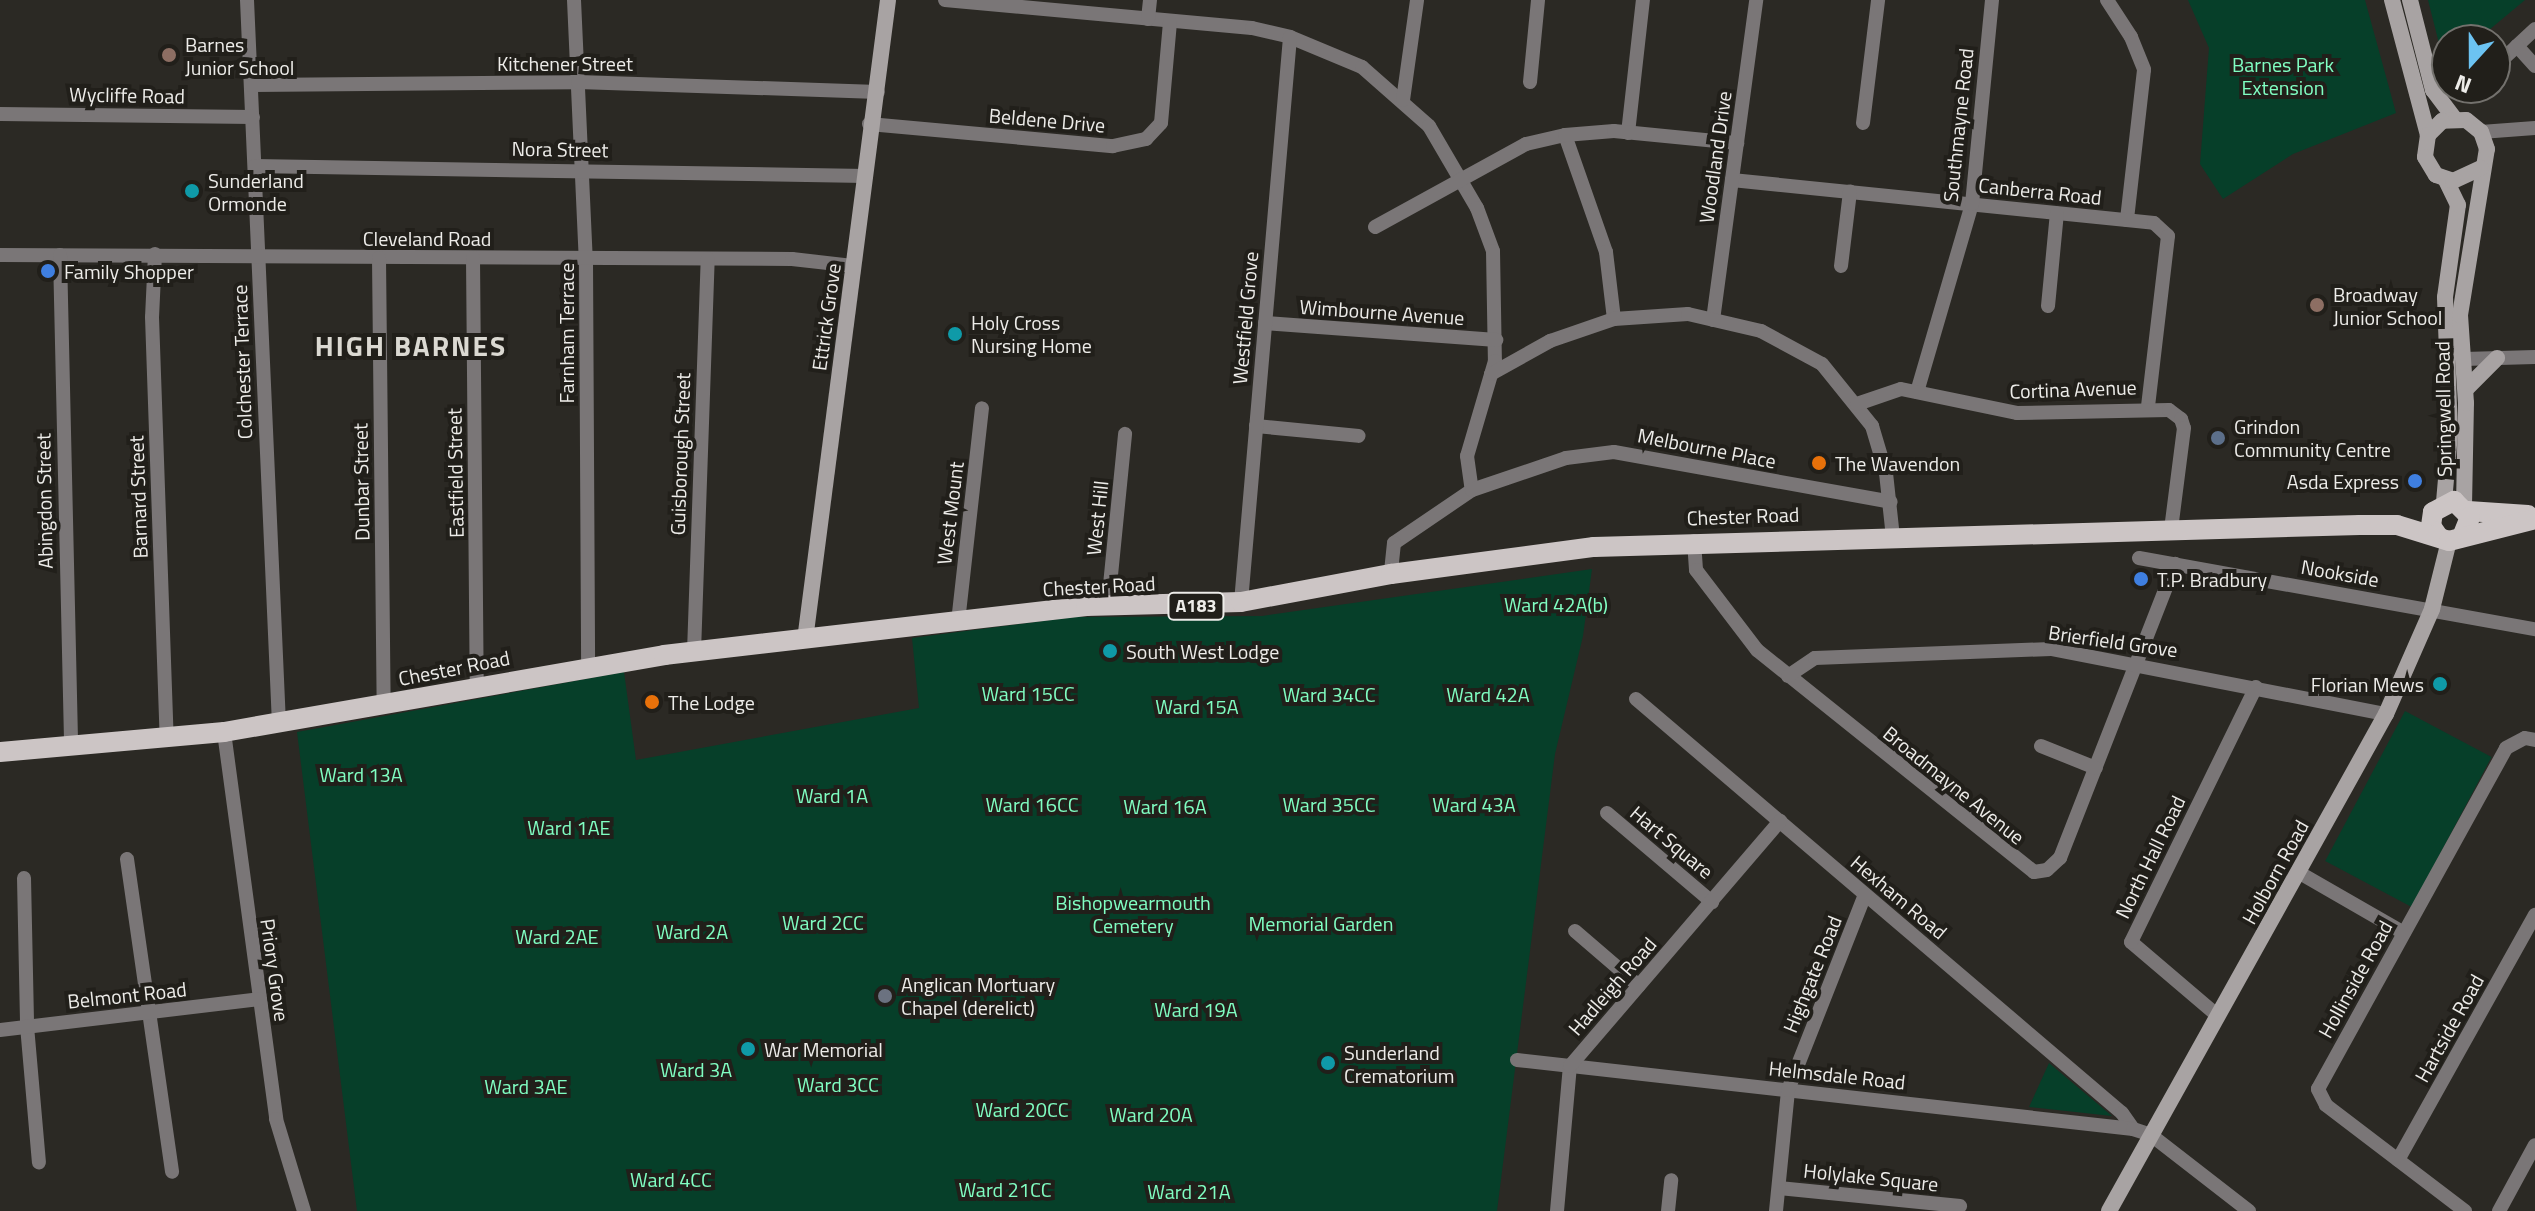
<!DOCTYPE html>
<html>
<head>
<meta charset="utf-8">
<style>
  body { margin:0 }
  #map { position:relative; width:2535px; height:1211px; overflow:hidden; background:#2b2924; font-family:"Titillium Web",sans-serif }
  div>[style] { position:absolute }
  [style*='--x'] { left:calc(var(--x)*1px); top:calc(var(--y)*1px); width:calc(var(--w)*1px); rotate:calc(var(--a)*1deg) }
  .green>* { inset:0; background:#063f29; transform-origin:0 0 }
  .street>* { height:14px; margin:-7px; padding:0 7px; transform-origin:7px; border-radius:7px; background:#7a7677 }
  .secondary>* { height:16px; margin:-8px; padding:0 8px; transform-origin:8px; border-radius:8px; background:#a8a3a3 }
  .primary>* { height:20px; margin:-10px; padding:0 10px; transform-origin:10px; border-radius:10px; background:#ccc5c5 }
  .dots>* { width:22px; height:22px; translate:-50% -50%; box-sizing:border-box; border:4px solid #211f1a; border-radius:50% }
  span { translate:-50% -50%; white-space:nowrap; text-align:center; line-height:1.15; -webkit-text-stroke:8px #211f1a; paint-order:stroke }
  .shield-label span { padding:2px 6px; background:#211f1a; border:2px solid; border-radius:6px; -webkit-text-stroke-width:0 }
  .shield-label { font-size:18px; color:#edece9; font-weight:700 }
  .poi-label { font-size:20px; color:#edece9 }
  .left { translate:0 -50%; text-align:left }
  .right { translate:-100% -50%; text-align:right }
  .street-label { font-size:20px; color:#edece9 }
  .park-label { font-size:20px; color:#80fec2 }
  .district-label { font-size:28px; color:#dbd9d2; font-weight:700; letter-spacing:2px }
  .north { position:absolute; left:2431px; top:24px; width:80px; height:80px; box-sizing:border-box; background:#211f1a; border:2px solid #73716d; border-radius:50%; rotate:201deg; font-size:22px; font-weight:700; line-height:32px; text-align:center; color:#edece9 }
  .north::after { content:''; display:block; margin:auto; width:28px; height:36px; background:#6cc3f2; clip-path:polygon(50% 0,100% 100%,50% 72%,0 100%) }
</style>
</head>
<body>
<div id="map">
  <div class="green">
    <i style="clip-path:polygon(2188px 0,2365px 0,2396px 113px,2293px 154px,2223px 199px,2200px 164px,2209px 48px)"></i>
    <i style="clip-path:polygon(2428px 0,2525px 0,2477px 40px,2447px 40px,2445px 67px)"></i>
    <i style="clip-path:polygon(1592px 569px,1583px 636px,1555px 754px,1497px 1211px,357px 1211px,297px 732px,624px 672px,636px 760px,919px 708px,912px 638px,1075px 617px,1262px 616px)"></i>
    <i style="left:2405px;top:711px;width:98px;height:170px;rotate:28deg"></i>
    <i style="clip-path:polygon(2049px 1063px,2112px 1116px,2029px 1107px)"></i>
  </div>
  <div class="street">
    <i style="--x:247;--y:0;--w:724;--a:87.47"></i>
    <i style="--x:574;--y:0;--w:261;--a:87.4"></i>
    <i style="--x:586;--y:261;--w:406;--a:89.7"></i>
    <i style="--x:945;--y:0;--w:308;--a:5.2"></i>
    <i style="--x:1252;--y:28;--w:39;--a:13"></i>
    <i style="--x:1290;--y:37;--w:78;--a:22.6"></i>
    <i style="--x:1362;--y:67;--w:89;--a:41.4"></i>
    <i style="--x:1429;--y:126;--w:95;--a:59.7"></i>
    <i style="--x:1477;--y:208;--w:46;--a:69.6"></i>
    <i style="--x:1493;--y:251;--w:110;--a:89"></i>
    <i style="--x:1495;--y:361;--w:99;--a:106.4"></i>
    <i style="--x:1467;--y:456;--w:34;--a:82"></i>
    <i style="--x:1472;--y:490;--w:94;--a:145.8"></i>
    <i style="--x:1394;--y:543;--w:31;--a:96"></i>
    <i style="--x:2107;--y:0;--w:44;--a:57"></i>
    <i style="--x:2131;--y:37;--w:35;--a:68"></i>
    <i style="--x:2144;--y:70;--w:151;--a:96.5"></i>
    <i style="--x:1148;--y:19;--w:19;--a:-84"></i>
    <i style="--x:2535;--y:29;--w:25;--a:137"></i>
    <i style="--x:2517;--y:46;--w:27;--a:48"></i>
    <i style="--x:2502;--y:60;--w:21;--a:-43"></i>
    <i style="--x:1530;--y:82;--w:82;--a:-84.4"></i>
    <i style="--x:251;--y:85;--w:327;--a:-0.5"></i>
    <i style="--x:578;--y:82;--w:300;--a:1.9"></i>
    <i style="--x:1403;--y:100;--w:101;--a:-82"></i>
    <i style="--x:0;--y:114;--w:253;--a:0.7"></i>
    <i style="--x:1863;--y:123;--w:124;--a:-83"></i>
    <i style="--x:869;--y:124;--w:245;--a:5.2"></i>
    <i style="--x:1113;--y:146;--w:34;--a:-12"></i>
    <i style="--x:1146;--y:139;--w:22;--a:-47"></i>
    <i style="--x:1161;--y:123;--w:101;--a:-84.9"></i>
    <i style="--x:2481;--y:132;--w:54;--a:-4.2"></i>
    <i style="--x:1628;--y:133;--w:134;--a:-83.6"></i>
    <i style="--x:1565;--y:135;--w:124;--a:70.7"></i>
    <i style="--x:1606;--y:252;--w:67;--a:83.2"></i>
    <i style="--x:255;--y:166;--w:611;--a:0.94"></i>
    <i style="--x:1732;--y:180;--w:424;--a:5.8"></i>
    <i style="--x:2154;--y:223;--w:19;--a:43"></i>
    <i style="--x:2168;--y:236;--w:172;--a:96.7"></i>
    <i style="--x:1375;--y:227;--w:172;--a:-28.8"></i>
    <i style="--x:1526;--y:144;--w:40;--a:-13"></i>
    <i style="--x:1565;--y:135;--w:49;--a:-4.7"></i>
    <i style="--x:1614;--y:131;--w:124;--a:5.6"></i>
    <i style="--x:155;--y:254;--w:63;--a:92.7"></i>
    <i style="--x:152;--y:317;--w:420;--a:88"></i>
    <i style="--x:0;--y:255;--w:792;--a:0.29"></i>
    <i style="--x:792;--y:259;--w:61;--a:6.5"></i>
    <i style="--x:60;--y:255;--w:491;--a:88.7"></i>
    <i style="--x:379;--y:258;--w:448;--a:89.4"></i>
    <i style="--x:473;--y:258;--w:431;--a:89.5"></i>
    <i style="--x:1841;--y:266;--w:75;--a:-83.1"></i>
    <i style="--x:2048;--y:306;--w:93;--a:-84.5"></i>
    <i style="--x:1713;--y:320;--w:323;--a:-82.3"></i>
    <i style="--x:1265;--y:323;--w:232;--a:4.2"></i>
    <i style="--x:2464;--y:359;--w:71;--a:-1.6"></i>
    <i style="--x:1491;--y:374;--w:68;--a:-29.2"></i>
    <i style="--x:1550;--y:341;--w:68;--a:-19"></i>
    <i style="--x:1614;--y:319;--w:74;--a:-3.9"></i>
    <i style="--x:1688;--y:314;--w:75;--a:13.1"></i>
    <i style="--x:1761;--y:331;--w:69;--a:28.4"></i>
    <i style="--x:1822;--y:364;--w:80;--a:51.1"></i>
    <i style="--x:1872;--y:426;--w:49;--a:73.4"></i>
    <i style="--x:1886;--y:473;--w:64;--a:83.8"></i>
    <i style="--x:1917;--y:392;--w:196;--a:-73.7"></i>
    <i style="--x:1972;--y:204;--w:205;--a:-84.4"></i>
    <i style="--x:1857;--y:404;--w:46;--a:-18.8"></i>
    <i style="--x:1901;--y:389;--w:118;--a:11.7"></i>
    <i style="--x:2017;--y:413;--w:152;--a:-1.1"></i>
    <i style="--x:2169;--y:410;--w:15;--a:37"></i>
    <i style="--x:2181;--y:419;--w:9;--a:72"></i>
    <i style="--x:2184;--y:428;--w:103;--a:97.3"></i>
    <i style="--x:1256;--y:426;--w:103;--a:5.5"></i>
    <i style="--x:1472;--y:490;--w:99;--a:-18.8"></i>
    <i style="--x:1566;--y:458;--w:48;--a:-7.1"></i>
    <i style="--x:1614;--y:452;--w:281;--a:10.2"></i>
    <i style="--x:1694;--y:541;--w:29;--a:86"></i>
    <i style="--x:1696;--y:570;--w:101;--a:52.7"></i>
    <i style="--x:1757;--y:650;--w:355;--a:38.7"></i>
    <i style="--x:2034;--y:872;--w:13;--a:-9"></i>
    <i style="--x:2047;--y:870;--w:18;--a:-43"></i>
    <i style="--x:2060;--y:858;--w:316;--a:-68.6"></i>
    <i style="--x:2139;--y:558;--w:402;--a:10.2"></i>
    <i style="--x:1241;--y:602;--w:567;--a:-85.04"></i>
    <i style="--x:1108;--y:605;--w:172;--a:-84.3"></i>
    <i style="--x:958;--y:622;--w:215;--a:-83.6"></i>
    <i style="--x:694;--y:652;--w:393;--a:-88"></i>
    <i style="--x:1788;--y:676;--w:32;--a:-34"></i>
    <i style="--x:1815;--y:658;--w:236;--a:-2.2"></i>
    <i style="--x:2051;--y:649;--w:341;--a:11"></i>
    <i style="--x:1636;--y:699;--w:638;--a:40.43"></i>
    <i style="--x:2122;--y:1113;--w:19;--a:55"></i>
    <i style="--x:224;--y:732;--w:390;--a:82.3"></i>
    <i style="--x:276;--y:1119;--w:96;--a:73.1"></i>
    <i style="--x:2041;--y:746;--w:59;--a:21.8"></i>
    <i style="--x:1607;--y:813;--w:138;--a:40.3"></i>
    <i style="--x:127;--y:859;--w:316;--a:81.8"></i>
    <i style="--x:2298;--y:872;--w:122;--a:29.9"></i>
    <i style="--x:24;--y:878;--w:148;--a:88.8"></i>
    <i style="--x:27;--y:1026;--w:137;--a:85"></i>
    <i style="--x:1575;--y:931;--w:84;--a:40.7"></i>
    <i style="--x:2218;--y:1016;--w:114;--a:-139.6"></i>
    <i style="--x:2131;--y:942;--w:284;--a:-63.9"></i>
    <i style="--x:0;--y:1030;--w:261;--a:-6.8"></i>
    <i style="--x:1517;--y:1060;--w:620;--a:6.39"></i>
    <i style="--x:2133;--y:1129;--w:19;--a:18"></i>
    <i style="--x:2151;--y:1135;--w:124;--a:37.8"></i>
    <i style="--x:2398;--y:1160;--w:281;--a:-60.8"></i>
    <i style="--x:1779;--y:1188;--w:182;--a:5.7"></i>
    <i style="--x:1557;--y:1211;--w:146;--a:-84.9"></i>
    <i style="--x:1570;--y:1066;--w:323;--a:-49.4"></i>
    <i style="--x:1668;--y:1211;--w:31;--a:-84"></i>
    <i style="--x:1776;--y:1211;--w:122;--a:-84.3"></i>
    <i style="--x:1788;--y:1090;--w:210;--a:-68.5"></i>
    <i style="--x:2465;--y:1211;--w:175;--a:-142.7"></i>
    <i style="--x:2326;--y:1105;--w:18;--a:-117"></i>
    <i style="--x:2318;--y:1089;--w:389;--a:-61.1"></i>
    <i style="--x:2506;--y:748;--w:21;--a:-28"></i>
    <i style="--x:2525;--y:738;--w:10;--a:11"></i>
    <i style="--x:2499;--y:1211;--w:75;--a:-61.4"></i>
  </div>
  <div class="secondary">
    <i style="--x:2392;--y:0;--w:140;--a:75.1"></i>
    <i style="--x:2410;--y:0;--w:93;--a:75.7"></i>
    <i style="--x:2433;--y:90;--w:36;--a:53"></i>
    <i style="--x:2466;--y:389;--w:44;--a:-45"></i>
    <i style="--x:2444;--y:502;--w:68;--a:-85"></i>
    <i style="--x:2450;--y:434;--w:137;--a:-92.1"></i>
    <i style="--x:2445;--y:297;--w:93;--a:-82"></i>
    <i style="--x:2458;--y:205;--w:28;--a:-116"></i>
    <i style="--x:2464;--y:506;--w:103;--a:-88.9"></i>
    <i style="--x:2466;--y:403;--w:88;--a:-93.9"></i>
    <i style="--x:2460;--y:315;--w:168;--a:-80.8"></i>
    <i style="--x:2487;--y:149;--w:18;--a:-109"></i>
    <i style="--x:2481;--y:132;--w:19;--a:-141"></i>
    <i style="--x:2466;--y:120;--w:24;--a:178"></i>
    <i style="--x:2442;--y:121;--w:20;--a:135"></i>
    <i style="--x:2428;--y:135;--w:22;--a:98"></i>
    <i style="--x:2425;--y:157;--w:21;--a:59"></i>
    <i style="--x:2436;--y:175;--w:18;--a:19"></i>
    <i style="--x:2453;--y:181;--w:31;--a:-25"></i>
    <i style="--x:805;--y:640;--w:645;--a:-82.61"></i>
    <i style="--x:2109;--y:1211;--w:569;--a:-60.87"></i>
    <i style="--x:2386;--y:714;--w:115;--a:-66.3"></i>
    <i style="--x:2432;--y:609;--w:70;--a:-76"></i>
  </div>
  <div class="primary">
    <i style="--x:2468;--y:511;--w:60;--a:3.8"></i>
    <i style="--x:2438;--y:536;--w:12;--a:-125"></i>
    <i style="--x:2431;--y:526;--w:14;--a:-82"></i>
    <i style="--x:2433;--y:512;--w:24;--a:-28"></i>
    <i style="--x:2454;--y:501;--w:23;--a:45"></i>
    <i style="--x:2470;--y:517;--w:22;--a:112"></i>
    <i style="--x:0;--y:752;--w:225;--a:-5.1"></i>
    <i style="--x:224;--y:732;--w:447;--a:-9.9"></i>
    <i style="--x:664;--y:655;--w:425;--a:-6.6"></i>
    <i style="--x:1086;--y:606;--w:155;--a:-1.5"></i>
    <i style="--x:1241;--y:602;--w:153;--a:-10.6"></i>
    <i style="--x:1391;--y:574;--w:205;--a:-7.6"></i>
    <i style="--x:1594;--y:547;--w:766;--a:-1.65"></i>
    <i style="--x:2360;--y:525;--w:37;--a:0"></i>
    <i style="--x:2397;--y:525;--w:54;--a:17.1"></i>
    <i style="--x:2449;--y:541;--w:89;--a:-14.3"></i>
  </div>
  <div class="dots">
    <i style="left:169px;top:55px;background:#8d6e63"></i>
    <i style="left:192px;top:191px;background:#0f9aa8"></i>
    <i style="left:48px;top:271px;background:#3f7fe0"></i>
    <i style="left:2317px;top:305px;background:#8d6e63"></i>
    <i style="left:955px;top:334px;background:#0f9aa8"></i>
    <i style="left:2218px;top:438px;background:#5c6f8a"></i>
    <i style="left:1819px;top:463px;background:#e8710a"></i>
    <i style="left:2415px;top:481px;background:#3f7fe0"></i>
    <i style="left:2141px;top:579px;background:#3f7fe0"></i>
    <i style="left:1110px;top:651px;background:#0f9aa8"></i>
    <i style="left:2440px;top:684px;background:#0f9aa8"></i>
    <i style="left:652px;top:702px;background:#e8710a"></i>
    <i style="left:885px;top:996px;background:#6b7280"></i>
    <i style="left:748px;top:1049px;background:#0f9aa8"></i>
    <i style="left:1328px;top:1063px;background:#0f9aa8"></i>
  </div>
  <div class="shield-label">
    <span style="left:1196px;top:606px">A183</span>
  </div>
  <div class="poi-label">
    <span class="left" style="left:185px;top:56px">Barnes<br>Junior School</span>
    <span class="left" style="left:208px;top:192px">Sunderland<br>Ormonde</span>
    <span class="left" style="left:64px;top:271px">Family Shopper</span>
    <span class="left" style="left:2333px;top:306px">Broadway<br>Junior School</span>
    <span class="left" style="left:971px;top:334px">Holy Cross<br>Nursing Home</span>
    <span class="left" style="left:2234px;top:438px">Grindon<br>Community Centre</span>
    <span class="left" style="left:1835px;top:463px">The Wavendon</span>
    <span class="right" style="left:2399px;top:481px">Asda Express</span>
    <span class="left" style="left:2157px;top:579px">T.P. Bradbury</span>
    <span class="left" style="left:1126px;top:651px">South West Lodge</span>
    <span class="right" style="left:2424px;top:684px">Florian Mews</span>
    <span class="left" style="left:668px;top:702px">The Lodge</span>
    <span class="left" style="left:901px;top:996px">Anglican Mortuary<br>Chapel (derelict)</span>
    <span class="left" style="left:764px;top:1049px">War Memorial</span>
    <span class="left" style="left:1344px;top:1064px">Sunderland<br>Crematorium</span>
  </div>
  <div class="street-label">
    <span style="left:565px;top:63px">Kitchener Street</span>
    <span style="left:127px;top:95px;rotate:1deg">Wycliffe Road</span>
    <span style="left:1047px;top:120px;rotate:5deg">Beldene Drive</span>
    <span style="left:1958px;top:125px;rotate:-84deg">Southmayne Road</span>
    <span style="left:560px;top:149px;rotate:1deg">Nora Street</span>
    <span style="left:1715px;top:157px;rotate:-82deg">Woodland Drive</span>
    <span style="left:2040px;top:191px;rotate:6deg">Canberra Road</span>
    <span style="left:427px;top:238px">Cleveland Road</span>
    <span style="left:1382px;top:312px;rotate:4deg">Wimbourne Avenue</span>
    <span style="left:826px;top:317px;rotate:-82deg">Ettrick Grove</span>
    <span style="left:1245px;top:318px;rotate:-85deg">Westfield Grove</span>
    <span style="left:566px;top:333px;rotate:-90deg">Farnham Terrace</span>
    <span style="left:242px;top:362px;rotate:-92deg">Colchester Terrace</span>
    <span style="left:2073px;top:389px;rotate:-2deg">Cortina Avenue</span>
    <span style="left:2443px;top:409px;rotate:-91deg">Springwell Road</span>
    <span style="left:1707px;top:448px;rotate:11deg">Melbourne Place</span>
    <span style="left:680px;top:454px;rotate:-88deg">Guisborough Street</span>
    <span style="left:455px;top:473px;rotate:-91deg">Eastfield Street</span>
    <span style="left:361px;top:482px;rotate:-91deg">Dunbar Street</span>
    <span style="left:138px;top:497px;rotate:-92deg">Barnard Street</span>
    <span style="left:44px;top:501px;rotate:-91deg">Abingdon Street</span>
    <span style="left:950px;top:513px;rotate:-83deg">West Mount</span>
    <span style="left:1743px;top:516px;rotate:-2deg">Chester Road</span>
    <span style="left:1097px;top:518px;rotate:-84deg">West Hill</span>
    <span style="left:2340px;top:573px;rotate:10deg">Nookside</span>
    <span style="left:1099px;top:586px;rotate:-3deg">Chester Road</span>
    <span style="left:2113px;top:641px;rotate:8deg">Brierfield Grove</span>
    <span style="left:454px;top:668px;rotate:-11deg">Chester Road</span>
    <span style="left:1954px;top:785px;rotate:39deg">Broadmayne Avenue</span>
    <span style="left:1672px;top:842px;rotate:40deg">Hart Square</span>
    <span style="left:2150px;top:857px;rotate:-64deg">North Hall Road</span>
    <span style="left:2275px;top:872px;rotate:-61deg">Holborn Road</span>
    <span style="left:1899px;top:897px;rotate:40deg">Hexham Road</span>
    <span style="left:275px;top:970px;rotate:82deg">Priory Grove</span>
    <span style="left:1812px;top:974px;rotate:-68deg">Highgate Road</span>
    <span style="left:2355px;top:979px;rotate:-61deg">Hollinside Road</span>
    <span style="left:1612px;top:986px;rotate:-49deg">Hadleigh Road</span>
    <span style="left:127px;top:995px;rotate:-6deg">Belmont Road</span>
    <span style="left:2449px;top:1028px;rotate:-61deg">Hartside Road</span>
    <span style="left:1837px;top:1075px;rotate:6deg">Helmsdale Road</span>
    <span style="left:1871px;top:1177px;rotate:6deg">Holylake Square</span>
  </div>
  <div class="park-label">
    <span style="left:2283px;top:76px">Barnes Park<br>Extension</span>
    <span style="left:1556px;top:604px">Ward 42A(b)</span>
    <span style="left:1028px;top:693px">Ward 15CC</span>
    <span style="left:1329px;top:694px">Ward 34CC</span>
    <span style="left:1488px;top:694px">Ward 42A</span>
    <span style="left:1197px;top:706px">Ward 15A</span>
    <span style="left:361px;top:774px">Ward 13A</span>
    <span style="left:832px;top:795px">Ward 1A</span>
    <span style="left:1032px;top:804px">Ward 16CC</span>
    <span style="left:1329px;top:804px">Ward 35CC</span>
    <span style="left:1474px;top:804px">Ward 43A</span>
    <span style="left:1165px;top:806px">Ward 16A</span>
    <span style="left:569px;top:827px">Ward 1AE</span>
    <span style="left:1133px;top:914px">Bishopwearmouth<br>Cemetery</span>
    <span style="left:823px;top:922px">Ward 2CC</span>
    <span style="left:1321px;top:923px">Memorial Garden</span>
    <span style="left:692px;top:931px">Ward 2A</span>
    <span style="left:557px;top:936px">Ward 2AE</span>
    <span style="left:1196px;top:1009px">Ward 19A</span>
    <span style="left:696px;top:1069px">Ward 3A</span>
    <span style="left:838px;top:1084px">Ward 3CC</span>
    <span style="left:526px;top:1086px">Ward 3AE</span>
    <span style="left:1022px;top:1109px">Ward 20CC</span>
    <span style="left:1151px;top:1114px">Ward 20A</span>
    <span style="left:671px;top:1179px">Ward 4CC</span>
    <span style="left:1005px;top:1189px">Ward 21CC</span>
    <span style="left:1189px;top:1191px">Ward 21A</span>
  </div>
  <div class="district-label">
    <span style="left:411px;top:346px">HIGH BARNES</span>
  </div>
  <div class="north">N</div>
</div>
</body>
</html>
